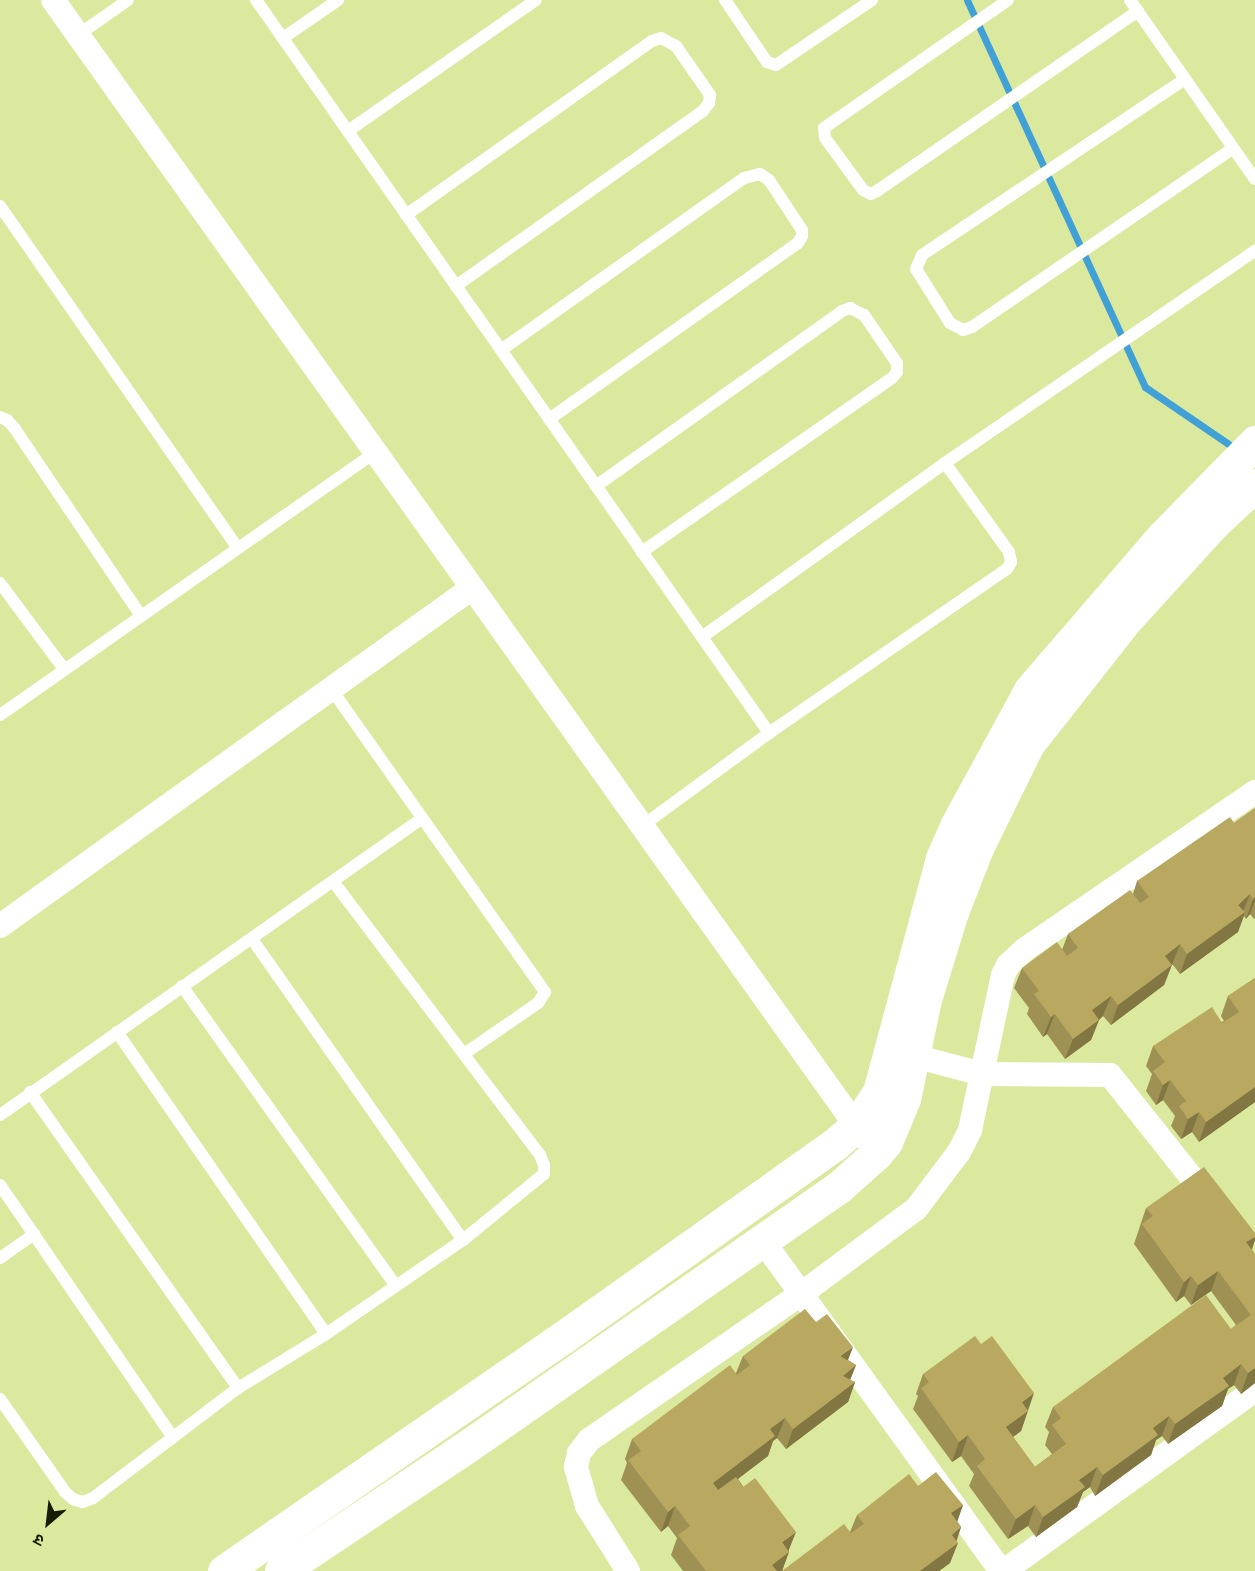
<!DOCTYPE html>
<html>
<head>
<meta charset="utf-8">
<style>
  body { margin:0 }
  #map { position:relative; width:1255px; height:1571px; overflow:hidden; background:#dbe99f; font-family:Overpass,"Noto Sans Devanagari",sans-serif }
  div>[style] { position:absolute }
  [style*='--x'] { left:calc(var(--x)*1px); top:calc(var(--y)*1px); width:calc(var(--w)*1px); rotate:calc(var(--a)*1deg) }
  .stream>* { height:7px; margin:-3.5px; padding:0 3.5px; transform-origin:3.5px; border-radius:3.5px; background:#41a1d7 }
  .lane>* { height:12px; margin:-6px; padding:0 6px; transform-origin:6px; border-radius:6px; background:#fff }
  .street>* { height:24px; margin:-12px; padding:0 12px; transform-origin:12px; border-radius:12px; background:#fff }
  .secondary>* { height:33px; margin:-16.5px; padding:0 16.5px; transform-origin:16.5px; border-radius:16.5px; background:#fff }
  .wall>* { inset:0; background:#9f9153 }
  .shaded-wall>* { inset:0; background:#827643 }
  .building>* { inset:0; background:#b9a960 }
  span { translate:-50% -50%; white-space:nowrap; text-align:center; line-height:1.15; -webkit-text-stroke:6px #dbe99f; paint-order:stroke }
  .north { position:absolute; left:18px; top:1493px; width:60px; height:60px; -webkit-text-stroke:4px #dbe99f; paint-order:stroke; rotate:208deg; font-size:16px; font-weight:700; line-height:24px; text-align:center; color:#171b01 }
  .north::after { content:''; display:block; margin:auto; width:21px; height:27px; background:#171b01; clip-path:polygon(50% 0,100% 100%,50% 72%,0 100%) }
</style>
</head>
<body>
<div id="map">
  <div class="stream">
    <i style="--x:967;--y:0;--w:426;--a:65.3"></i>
    <i style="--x:1145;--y:387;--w:110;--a:34.3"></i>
  </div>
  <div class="lane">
    <i style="--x:256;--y:0;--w:895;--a:55.01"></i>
    <i style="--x:725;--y:0;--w:75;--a:55.9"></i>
    <i style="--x:767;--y:62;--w:9;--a:18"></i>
    <i style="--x:776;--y:65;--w:116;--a:-34.1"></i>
    <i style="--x:1008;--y:0;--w:224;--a:145.2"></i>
    <i style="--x:824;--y:128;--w:10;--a:84"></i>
    <i style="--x:825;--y:138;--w:64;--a:53.8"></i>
    <i style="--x:863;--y:190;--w:9;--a:27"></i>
    <i style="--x:871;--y:194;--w:7;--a:-27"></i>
    <i style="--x:877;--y:191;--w:317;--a:-34.6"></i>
    <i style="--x:1130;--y:0;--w:218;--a:55.1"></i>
    <i style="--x:78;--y:35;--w:61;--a:-35"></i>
    <i style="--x:283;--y:38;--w:67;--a:-34.6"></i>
    <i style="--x:1185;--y:79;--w:316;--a:146.2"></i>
    <i style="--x:922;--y:255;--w:15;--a:113"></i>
    <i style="--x:916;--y:269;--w:64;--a:57.8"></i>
    <i style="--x:950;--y:323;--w:15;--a:28"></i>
    <i style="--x:963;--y:330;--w:9;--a:-18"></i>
    <i style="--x:972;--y:327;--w:316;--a:-34.4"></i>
    <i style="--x:348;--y:131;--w:229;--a:-34.9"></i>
    <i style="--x:0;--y:206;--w:417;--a:55.2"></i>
    <i style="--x:406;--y:215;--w:301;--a:-35.3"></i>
    <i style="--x:652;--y:41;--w:9;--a:-18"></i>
    <i style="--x:661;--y:38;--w:17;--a:28"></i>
    <i style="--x:676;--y:46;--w:60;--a:55.2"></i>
    <i style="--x:710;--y:95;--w:8;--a:97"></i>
    <i style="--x:709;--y:103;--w:10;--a:127"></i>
    <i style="--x:703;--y:111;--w:303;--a:144.7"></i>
    <i style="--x:501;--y:350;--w:298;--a:-35.3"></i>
    <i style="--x:744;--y:178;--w:16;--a:-14"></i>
    <i style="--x:760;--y:174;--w:11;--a:34"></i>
    <i style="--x:769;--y:180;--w:60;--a:56.6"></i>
    <i style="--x:802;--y:230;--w:6;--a:90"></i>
    <i style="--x:802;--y:236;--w:8;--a:120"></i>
    <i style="--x:798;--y:243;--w:305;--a:144.7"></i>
    <i style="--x:0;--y:417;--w:8;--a:23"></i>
    <i style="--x:7;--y:420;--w:12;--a:48"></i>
    <i style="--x:15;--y:429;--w:225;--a:56"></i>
    <i style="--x:596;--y:486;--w:302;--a:-35.4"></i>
    <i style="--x:842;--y:311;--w:9;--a:-21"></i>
    <i style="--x:850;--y:308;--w:16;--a:27"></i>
    <i style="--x:864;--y:315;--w:58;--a:55.5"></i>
    <i style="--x:897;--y:363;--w:9;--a:90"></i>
    <i style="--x:897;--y:372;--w:8;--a:130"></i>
    <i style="--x:892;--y:378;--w:305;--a:145.2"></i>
    <i style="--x:0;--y:583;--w:107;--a:53.3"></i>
    <i style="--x:702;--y:637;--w:299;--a:-35.6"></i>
    <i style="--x:945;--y:463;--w:376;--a:-34.4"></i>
    <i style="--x:332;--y:690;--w:370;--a:54.8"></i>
    <i style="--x:545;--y:992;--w:13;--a:122"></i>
    <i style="--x:538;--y:1003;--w:90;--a:145.4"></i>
    <i style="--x:0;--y:715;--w:458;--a:-35"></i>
    <i style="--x:642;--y:826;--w:157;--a:-36.2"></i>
    <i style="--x:769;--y:733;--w:289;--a:-34.6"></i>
    <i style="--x:1007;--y:569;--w:8;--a:-60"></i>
    <i style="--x:1011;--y:562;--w:10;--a:-101"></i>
    <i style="--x:1009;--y:552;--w:110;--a:-125.7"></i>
    <i style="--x:252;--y:939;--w:368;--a:55"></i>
    <i style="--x:182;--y:986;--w:367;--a:54.5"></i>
    <i style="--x:117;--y:1032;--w:367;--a:55.3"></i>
    <i style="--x:30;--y:1092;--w:362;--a:54.9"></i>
    <i style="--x:0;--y:1115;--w:515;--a:-35.11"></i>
    <i style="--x:0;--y:1185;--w:306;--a:55.6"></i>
    <i style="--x:0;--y:1258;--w:42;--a:-35.2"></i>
    <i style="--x:0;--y:1399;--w:113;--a:55"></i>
    <i style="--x:65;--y:1492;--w:11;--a:41"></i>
    <i style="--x:73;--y:1499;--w:10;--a:17"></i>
    <i style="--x:83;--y:1502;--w:11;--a:-22"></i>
    <i style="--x:93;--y:1498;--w:182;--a:-37.2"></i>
    <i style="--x:238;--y:1388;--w:103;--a:-31.5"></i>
    <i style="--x:326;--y:1334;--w:166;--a:-34.5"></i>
    <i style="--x:463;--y:1240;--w:104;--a:-39.2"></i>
    <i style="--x:544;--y:1174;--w:9;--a:-90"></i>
    <i style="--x:544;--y:1165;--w:11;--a:-112"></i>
    <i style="--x:540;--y:1155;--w:343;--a:-127.1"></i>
  </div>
  <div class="street">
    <i style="--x:53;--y:0;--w:1397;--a:54.5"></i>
    <i style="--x:0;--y:926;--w:581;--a:-35.61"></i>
    <i style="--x:914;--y:1056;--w:70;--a:14.8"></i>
    <i style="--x:982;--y:1074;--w:128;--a:0.4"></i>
    <i style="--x:1110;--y:1075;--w:162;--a:51.5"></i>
    <i style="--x:763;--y:1241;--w:407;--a:54.2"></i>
    <i style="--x:628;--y:1571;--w:77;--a:-122.2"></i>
    <i style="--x:587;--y:1506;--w:41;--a:-105.8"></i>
    <i style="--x:576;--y:1467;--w:14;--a:-78"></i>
    <i style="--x:579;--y:1453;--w:16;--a:-52"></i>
    <i style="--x:589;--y:1440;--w:257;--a:-34.6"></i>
    <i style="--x:801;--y:1294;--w:143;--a:-36.5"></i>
    <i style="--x:916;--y:1209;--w:71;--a:-53"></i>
    <i style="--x:959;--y:1152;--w:25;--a:-63"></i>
    <i style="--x:970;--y:1130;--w:158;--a:-78"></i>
    <i style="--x:1003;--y:975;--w:11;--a:-63"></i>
    <i style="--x:1008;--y:965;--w:22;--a:-43"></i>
    <i style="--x:1024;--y:950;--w:280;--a:-34.4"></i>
    <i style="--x:1004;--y:1571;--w:309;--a:-35.8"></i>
  </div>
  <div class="secondary">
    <i style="--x:224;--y:1571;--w:411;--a:-34.6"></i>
    <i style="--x:562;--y:1338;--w:334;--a:-35.4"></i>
    <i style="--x:834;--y:1145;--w:29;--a:-41"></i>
    <i style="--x:856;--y:1126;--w:41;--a:-55.9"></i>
    <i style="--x:879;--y:1092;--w:242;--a:-74.9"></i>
    <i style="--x:942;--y:858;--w:35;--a:-66"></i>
    <i style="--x:956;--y:826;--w:155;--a:-61.4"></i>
    <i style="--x:1030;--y:690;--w:203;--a:-49.2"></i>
    <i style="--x:1163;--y:536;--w:132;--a:-45.6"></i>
    <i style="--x:281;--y:1571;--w:218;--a:-33.8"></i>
    <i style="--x:462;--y:1450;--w:460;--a:-34.9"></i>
    <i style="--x:839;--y:1187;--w:50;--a:-41.7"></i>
    <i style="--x:876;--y:1154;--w:16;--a:-50"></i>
    <i style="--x:886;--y:1142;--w:47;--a:-67.3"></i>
    <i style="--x:904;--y:1099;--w:102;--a:-78.1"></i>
    <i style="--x:925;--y:999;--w:91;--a:-72.8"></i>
    <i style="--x:952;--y:912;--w:69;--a:-68.7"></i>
    <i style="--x:977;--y:848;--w:116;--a:-63.9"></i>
    <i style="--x:1028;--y:744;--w:155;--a:-51.8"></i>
    <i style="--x:1124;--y:622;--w:137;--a:-47.7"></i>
    <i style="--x:1216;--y:521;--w:53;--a:-42.7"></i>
  </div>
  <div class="wall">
    <i style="clip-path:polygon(1255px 808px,1255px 918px,1254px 919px,1250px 914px,1246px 919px,1244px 916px,1238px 932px,1180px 974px,1173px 965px,1172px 965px,1164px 985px,1111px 1025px,1103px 1016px,1099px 1020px,1091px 1040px,1065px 1059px,1047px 1034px,1043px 1037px,1027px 1014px,1029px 1008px,1014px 988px,1022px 968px,1062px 950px,1068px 934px,1133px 894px,1137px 881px,1234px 823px)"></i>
    <i style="clip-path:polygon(1255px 978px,1255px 1102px,1199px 1142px,1192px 1132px,1181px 1139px,1171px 1126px,1175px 1116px,1163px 1100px,1156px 1105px,1146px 1091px,1152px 1074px,1146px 1066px,1153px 1046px,1224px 1021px,1221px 1016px,1228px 996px)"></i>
    <i style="clip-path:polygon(1146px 1208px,1255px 1233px,1255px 1240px,1252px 1250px,1255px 1254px,1255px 1383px,1241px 1394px,1234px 1385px,1228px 1389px,1222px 1406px,1168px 1444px,1162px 1436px,1156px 1440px,1151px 1455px,1095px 1496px,1090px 1487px,1083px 1492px,1077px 1507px,1036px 1537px,1028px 1526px,1008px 1539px,969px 1486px,974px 1474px,961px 1456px,952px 1462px,913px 1409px,918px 1396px,916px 1394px,923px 1374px,1028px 1410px,1021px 1431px,1013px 1437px,1035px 1467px,1052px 1454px,1045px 1445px,1049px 1432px,1045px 1427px,1053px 1407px,1231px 1329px,1236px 1325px,1211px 1291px,1191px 1305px,1184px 1296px,1176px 1302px,1134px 1244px)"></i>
    <i style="clip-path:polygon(743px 1356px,848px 1360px,856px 1365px,850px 1380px,855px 1382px,848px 1402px,786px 1449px,777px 1438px,773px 1441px,768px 1456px,738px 1479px,789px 1551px,782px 1571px,850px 1532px,857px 1515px,918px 1486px,963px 1505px,957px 1521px,961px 1527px,950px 1563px,939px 1571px,683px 1571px,671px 1555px,677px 1538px,668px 1526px,661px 1532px,621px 1480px,627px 1463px,625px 1459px,632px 1439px,736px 1373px)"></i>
  </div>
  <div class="shaded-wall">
    <i style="clip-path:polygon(1250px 894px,1242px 914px,1245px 912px,1238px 932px,1180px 974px,1187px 954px)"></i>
    <i style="clip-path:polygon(1255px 897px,1255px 901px,1250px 914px,1246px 919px,1253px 899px)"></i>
    <i style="clip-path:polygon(1180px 944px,1164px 985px,1111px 1025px,1118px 1005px,1165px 956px)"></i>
    <i style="clip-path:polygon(1111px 996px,1103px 1016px,1099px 1020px,1091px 1040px,1065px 1059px,1073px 1039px,1092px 1010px)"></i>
    <i style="clip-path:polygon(1055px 1014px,1047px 1034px,1043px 1037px,1051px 1017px)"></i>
    <i style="clip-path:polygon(1170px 1080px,1163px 1100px,1156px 1105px,1163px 1085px)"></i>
    <i style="clip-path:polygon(1255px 1087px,1255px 1102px,1199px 1142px,1206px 1122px)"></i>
    <i style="clip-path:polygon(1199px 1112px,1192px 1132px,1181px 1139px,1188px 1119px)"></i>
    <i style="clip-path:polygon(1255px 1237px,1255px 1240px,1249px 1255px,1246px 1242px)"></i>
    <i style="clip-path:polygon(1218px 1271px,1211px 1291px,1191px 1305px,1198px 1285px)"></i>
    <i style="clip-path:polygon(1191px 1276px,1184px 1296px,1176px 1302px,1184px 1282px)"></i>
    <i style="clip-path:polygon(853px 1347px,845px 1368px,840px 1356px)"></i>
    <i style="clip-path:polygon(1241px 1364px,1234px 1385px,1228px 1389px,1222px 1406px,1168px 1444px,1175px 1424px,1223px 1378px)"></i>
    <i style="clip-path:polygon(856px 1365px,848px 1385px,843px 1376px)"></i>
    <i style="clip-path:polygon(1255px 1368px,1255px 1383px,1241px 1394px,1248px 1373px)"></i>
    <i style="clip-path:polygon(855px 1382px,848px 1402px,786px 1449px,793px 1429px)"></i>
    <i style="clip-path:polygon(1034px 1393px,1021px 1431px,999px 1447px,1006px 1427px,1022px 1402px)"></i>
    <i style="clip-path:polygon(1169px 1416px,1162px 1436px,1156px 1440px,1151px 1455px,1095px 1496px,1103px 1475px,1153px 1428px)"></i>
    <i style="clip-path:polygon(785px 1418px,777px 1438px,773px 1441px,768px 1456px,706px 1503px,713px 1483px,770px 1429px)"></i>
    <i style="clip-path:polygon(968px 1435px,961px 1456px,952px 1462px,959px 1442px)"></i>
    <i style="clip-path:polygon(1097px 1467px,1090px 1487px,1083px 1492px,1077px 1507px,1036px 1537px,1043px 1517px,1079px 1480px)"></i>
    <i style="clip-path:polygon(963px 1505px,956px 1525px,951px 1513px)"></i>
    <i style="clip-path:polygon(1035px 1505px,1028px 1526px,1008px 1539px,1016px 1519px)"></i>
    <i style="clip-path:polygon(675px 1506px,668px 1526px,661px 1532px,668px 1512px)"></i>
    <i style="clip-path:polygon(961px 1527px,955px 1544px,958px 1543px,950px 1563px,939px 1571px,920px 1571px,952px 1535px)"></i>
    <i style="clip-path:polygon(796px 1532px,788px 1552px,782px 1542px)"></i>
    <i style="clip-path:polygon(789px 1552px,782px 1571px,770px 1571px,772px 1565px)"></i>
  </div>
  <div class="building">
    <i style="clip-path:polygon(1255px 808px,1255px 897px,1253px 899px,1250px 894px,1238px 905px,1245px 912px,1187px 954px,1180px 944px,1165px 956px,1172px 965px,1118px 1005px,1111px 996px,1092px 1010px,1099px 1020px,1073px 1039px,1055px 1014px,1051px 1017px,1034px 994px,1039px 991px,1022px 968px,1057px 942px,1067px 956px,1078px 948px,1068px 934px,1130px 890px,1140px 903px,1149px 897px,1137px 881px,1230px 817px,1234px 823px)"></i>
    <i style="clip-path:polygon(1255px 978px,1255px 1087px,1206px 1122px,1199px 1112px,1188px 1119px,1179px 1106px,1186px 1101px,1170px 1080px,1163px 1085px,1153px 1071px,1165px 1062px,1153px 1046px,1212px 1007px,1222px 1023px,1239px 1012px,1228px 996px)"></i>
    <i style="clip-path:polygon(1204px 1167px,1255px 1233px,1255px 1237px,1246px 1242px,1255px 1254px,1255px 1368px,1248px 1373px,1241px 1364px,1223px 1378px,1229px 1386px,1175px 1424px,1169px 1416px,1153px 1428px,1158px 1435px,1103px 1475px,1097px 1467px,1079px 1480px,1085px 1487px,1043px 1517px,1035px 1505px,1016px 1519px,977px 1466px,985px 1459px,968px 1435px,959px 1442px,921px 1388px,929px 1382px,923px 1374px,975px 1336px,981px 1344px,992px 1336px,1034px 1393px,1022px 1402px,1028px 1411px,1006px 1427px,1035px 1467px,1066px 1444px,1052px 1425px,1061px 1418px,1053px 1407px,1206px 1295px,1231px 1329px,1251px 1315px,1218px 1271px,1198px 1285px,1191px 1276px,1184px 1282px,1142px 1224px,1153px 1216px,1146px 1208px)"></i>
    <i style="clip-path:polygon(805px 1309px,816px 1322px,827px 1314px,853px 1347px,840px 1356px,856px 1365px,843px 1376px,855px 1382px,793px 1429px,785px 1418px,770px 1429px,775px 1436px,713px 1483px,718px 1490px,736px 1477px,743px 1487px,755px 1478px,796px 1532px,782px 1542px,789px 1552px,772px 1565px,777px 1571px,706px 1571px,678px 1535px,690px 1526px,675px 1506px,668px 1512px,628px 1460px,641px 1451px,632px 1439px,730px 1365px,737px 1375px,750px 1365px,743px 1356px)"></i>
    <i style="clip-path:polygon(936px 1472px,963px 1505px,951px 1513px,961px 1527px,952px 1535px,958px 1543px,920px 1571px,782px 1571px,844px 1524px,851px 1533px,864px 1524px,857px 1515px,909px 1474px,918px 1486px)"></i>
  </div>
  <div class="north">उ</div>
</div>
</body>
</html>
